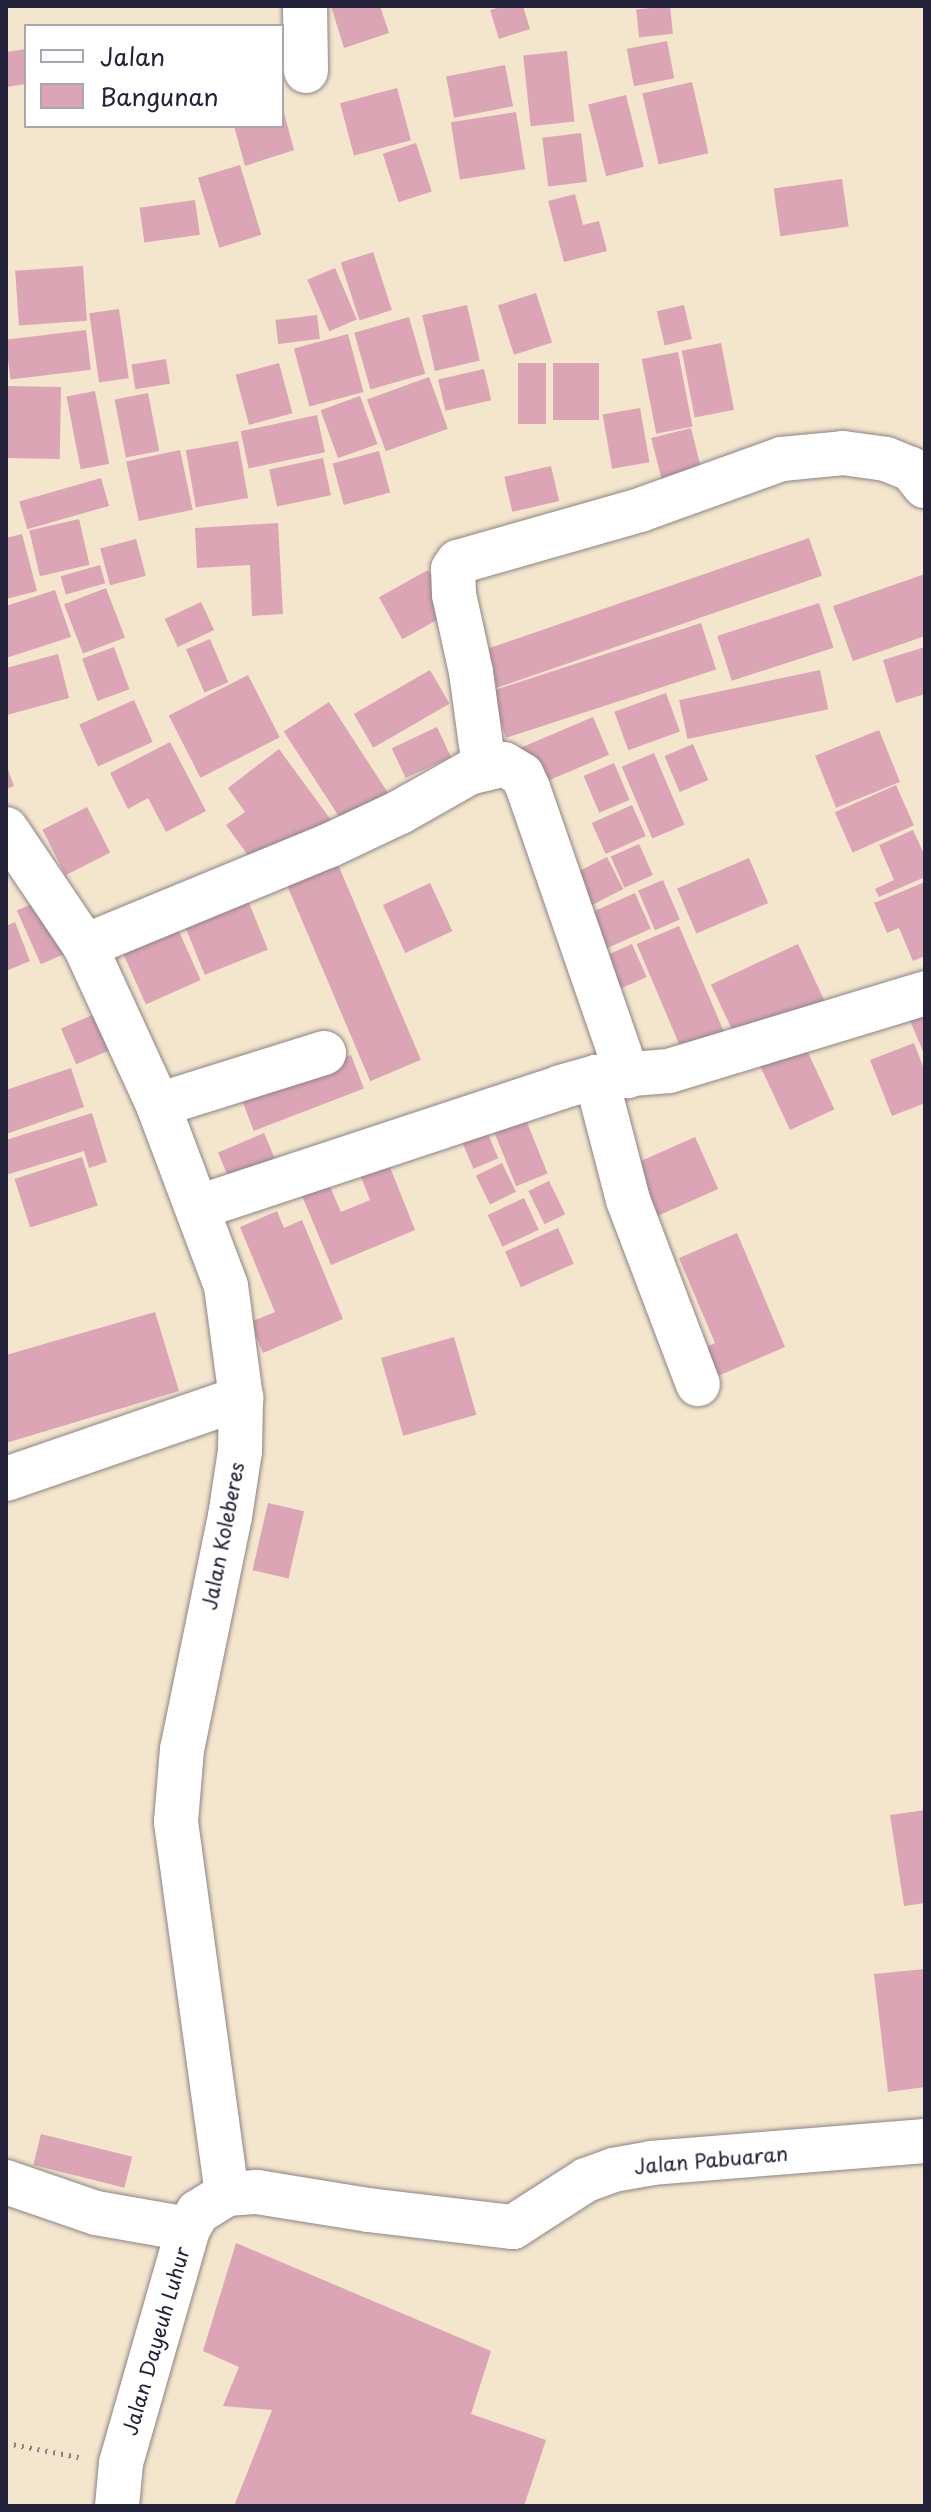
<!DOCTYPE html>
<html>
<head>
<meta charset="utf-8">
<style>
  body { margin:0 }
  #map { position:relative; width:931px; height:2512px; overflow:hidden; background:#f4e5cd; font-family:"Playpen Sans",sans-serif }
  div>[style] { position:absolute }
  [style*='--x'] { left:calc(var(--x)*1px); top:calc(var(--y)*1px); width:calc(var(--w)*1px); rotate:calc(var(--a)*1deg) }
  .building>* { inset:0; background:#dba5b5; transform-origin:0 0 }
  .path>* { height:5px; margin-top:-2.5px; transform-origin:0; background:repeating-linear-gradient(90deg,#8b8484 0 2px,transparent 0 8px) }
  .roads { filter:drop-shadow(0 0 2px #8b8484) drop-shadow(0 0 2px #8b8484) }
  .street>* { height:44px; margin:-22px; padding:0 22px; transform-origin:22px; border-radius:22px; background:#fff }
  .secondary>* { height:44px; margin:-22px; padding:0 22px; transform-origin:22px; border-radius:22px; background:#fff }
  span { translate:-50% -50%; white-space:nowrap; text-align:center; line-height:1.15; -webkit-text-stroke:7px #fff; paint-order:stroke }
  .street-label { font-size:20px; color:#22223b }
  .frame { position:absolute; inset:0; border:8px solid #22223b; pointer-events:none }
  .legend { position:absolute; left:24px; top:24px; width:260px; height:104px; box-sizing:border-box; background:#fff; border:2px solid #a7a7b1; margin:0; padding:10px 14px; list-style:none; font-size:24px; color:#22223b }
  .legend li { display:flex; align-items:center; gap:16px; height:40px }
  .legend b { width:40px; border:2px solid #a7a7b1 }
</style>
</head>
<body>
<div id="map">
  <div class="building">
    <i style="clip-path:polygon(331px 6px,380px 6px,389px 33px,344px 48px)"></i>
    <i style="clip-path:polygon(504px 6px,523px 6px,530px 29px,499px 39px,490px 10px)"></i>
    <i style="left:670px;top:6px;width:28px;height:34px;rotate:84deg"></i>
    <i style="left:667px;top:41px;width:38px;height:41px;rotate:79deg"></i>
    <i style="clip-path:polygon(26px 49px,26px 84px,6px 87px,6px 52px)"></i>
    <i style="left:567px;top:51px;width:71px;height:44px;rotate:84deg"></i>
    <i style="left:505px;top:65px;width:42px;height:60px;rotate:79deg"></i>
    <i style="left:692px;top:82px;width:73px;height:51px;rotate:77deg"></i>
    <i style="left:397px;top:88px;width:54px;height:59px;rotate:75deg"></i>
    <i style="left:626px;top:95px;width:74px;height:39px;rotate:76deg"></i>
    <i style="clip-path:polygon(283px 109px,294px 150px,245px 166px,234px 126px,282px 126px)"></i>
    <i style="left:516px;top:112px;width:58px;height:66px;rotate:81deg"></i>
    <i style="left:581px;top:133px;width:49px;height:39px;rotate:83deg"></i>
    <i style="left:416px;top:143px;width:51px;height:35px;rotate:72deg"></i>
    <i style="left:240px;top:165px;width:73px;height:44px;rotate:73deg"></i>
    <i style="left:842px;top:179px;width:48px;height:69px;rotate:82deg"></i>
    <i style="clip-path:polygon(575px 194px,583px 225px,599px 221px,607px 251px,564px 262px,548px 201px)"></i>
    <i style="left:195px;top:200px;width:35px;height:56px;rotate:82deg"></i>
    <i style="left:373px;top:252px;width:61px;height:34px;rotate:72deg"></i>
    <i style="left:83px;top:266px;width:55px;height:68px;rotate:86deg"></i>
    <i style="left:335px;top:268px;width:56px;height:30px;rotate:67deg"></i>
    <i style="left:536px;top:293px;width:52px;height:40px;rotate:72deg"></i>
    <i style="left:467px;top:305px;width:57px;height:46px;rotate:77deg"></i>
    <i style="left:684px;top:305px;width:35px;height:28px;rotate:77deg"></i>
    <i style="left:119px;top:309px;width:70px;height:30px;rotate:82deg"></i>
    <i style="left:317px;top:315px;width:24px;height:42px;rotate:83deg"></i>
    <i style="left:409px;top:317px;width:59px;height:57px;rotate:74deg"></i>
    <i style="left:86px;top:330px;width:40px;height:81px;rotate:83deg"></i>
    <i style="left:348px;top:334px;width:60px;height:56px;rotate:75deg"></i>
    <i style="left:721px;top:343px;width:68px;height:40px;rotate:79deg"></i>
    <i style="left:678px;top:352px;width:76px;height:37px;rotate:79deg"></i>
    <i style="left:166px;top:359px;width:25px;height:35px;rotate:81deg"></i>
    <i style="left:279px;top:363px;width:52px;height:45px;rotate:75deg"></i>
    <i style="left:518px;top:363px;width:28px;height:61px"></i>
    <i style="left:553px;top:363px;width:46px;height:57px"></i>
    <i style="left:484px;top:369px;width:32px;height:47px;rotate:77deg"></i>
    <i style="left:429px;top:377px;width:55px;height:66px;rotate:70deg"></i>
    <i style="left:6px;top:386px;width:55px;height:72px;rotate:1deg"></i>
    <i style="left:95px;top:391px;width:74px;height:29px;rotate:79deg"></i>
    <i style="left:148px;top:393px;width:59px;height:34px;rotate:79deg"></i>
    <i style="left:360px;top:396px;width:51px;height:42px;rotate:70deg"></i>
    <i style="left:640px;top:408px;width:55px;height:38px;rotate:80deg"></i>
    <i style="left:317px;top:415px;width:38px;height:78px;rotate:78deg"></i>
    <i style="left:691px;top:428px;width:44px;height:41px;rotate:76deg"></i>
    <i style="left:238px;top:441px;width:58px;height:53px;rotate:80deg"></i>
    <i style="left:180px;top:450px;width:61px;height:55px;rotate:78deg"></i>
    <i style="left:379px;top:451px;width:43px;height:48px;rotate:75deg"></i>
    <i style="left:323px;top:458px;width:38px;height:55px;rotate:78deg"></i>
    <i style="left:551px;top:466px;width:36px;height:48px;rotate:77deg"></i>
    <i style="left:101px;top:478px;width:29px;height:85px;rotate:74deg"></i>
    <i style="left:79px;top:519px;width:47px;height:51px;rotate:77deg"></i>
    <i style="clip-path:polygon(278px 523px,283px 614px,252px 616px,250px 565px,197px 568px,195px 528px)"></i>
    <i style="clip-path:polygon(22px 534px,37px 591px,6px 599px,6px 538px)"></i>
    <i style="left:809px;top:538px;width:40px;height:344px;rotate:71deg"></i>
    <i style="left:136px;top:539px;width:38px;height:37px;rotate:75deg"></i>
    <i style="left:100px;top:565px;width:19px;height:41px;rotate:74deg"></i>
    <i style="left:428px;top:570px;width:48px;height:56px;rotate:61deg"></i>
    <i style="clip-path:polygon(925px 574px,925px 636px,853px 661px,833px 606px)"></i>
    <i style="left:106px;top:588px;width:53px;height:45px;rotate:69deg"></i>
    <i style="clip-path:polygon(55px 590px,71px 637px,6px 658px,6px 606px)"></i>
    <i style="left:201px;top:602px;width:31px;height:40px;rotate:65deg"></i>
    <i style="left:819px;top:603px;width:47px;height:107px;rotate:72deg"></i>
    <i style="left:701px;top:623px;width:49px;height:221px;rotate:72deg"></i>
    <i style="left:210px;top:639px;width:47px;height:26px;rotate:67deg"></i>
    <i style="left:114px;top:647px;width:45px;height:34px;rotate:70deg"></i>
    <i style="clip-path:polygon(925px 647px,925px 694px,896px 703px,883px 660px)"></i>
    <i style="clip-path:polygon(58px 654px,69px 698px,7px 715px,6px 668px)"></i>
    <i style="left:430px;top:670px;width:39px;height:88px;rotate:60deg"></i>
    <i style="left:820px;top:670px;width:40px;height:144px;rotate:78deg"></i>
    <i style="left:248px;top:675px;width:70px;height:89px;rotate:63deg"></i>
    <i style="left:666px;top:693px;width:41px;height:55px;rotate:70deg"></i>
    <i style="left:134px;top:700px;width:46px;height:60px;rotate:66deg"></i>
    <i style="left:329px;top:702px;width:108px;height:54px;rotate:57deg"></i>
    <i style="left:593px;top:717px;width:41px;height:83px;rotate:67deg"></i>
    <i style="left:437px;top:727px;width:33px;height:50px;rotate:65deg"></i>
    <i style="left:879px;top:730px;width:56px;height:69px;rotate:68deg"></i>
    <i style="clip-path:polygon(170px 742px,206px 811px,166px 832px,148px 798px,128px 809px,110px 773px)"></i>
    <i style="left:693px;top:744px;width:39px;height:31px;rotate:67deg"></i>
    <i style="clip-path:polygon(279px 749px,334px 824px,255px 865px,226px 825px,245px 812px,228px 788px)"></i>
    <i style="left:654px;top:753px;width:78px;height:35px;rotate:67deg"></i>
    <i style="left:614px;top:763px;width:40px;height:33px;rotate:67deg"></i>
    <i style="clip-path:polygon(6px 764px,14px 786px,6px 789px)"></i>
    <i style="left:896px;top:785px;width:44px;height:67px;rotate:66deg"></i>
    <i style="left:632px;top:805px;width:34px;height:44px;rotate:66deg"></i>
    <i style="left:87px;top:807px;width:51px;height:50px;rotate:63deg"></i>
    <i style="clip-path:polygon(913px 830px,925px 856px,925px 877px,879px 897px,875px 889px,894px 880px,879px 845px)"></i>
    <i style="left:639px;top:844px;width:34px;height:31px;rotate:66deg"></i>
    <i style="left:331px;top:848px;width:230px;height:55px;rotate:67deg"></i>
    <i style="left:607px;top:857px;width:36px;height:42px;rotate:63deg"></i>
    <i style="left:749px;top:858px;width:49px;height:78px;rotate:67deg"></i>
    <i style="left:663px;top:880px;width:43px;height:27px;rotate:67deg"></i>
    <i style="clip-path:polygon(925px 882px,925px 956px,913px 961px,899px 928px,887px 933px,874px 903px)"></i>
    <i style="left:430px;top:883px;width:53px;height:52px;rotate:65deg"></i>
    <i style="left:245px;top:893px;width:61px;height:68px;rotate:68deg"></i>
    <i style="left:635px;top:893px;width:39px;height:62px;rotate:66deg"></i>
    <i style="left:47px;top:897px;width:59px;height:33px;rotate:66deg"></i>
    <i style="left:173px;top:918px;width:68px;height:60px;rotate:66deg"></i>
    <i style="clip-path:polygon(15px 922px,30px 961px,6px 971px,6px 926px)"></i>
    <i style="left:679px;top:926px;width:119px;height:46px;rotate:67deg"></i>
    <i style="left:632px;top:944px;width:36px;height:47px;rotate:66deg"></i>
    <i style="left:798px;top:944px;width:64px;height:96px;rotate:65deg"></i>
    <i style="clip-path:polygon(925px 1008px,925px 1056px,908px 1016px)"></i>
    <i style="left:95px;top:1014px;width:39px;height:37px;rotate:67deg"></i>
    <i style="clip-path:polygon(914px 1043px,925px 1072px,925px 1103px,892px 1116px,870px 1060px)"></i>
    <i style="left:804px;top:1044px;width:72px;height:49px;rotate:65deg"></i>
    <i style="left:351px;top:1055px;width:36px;height:118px;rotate:69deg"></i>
    <i style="clip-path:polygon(71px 1068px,84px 1107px,6px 1134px,6px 1090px)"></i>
    <i style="clip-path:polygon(92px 1113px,107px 1162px,89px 1168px,84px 1151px,6px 1175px,6px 1140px)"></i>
    <i style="left:524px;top:1115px;width:63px;height:34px;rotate:68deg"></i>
    <i style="left:485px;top:1127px;width:34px;height:27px;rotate:67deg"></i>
    <i style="left:264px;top:1133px;width:41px;height:50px;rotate:67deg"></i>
    <i style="left:695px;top:1137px;width:57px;height:72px;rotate:66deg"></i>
    <i style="clip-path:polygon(384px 1152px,415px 1230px,331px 1265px,300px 1191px,327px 1180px,341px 1212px,370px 1200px,356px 1164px)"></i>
    <i style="left:82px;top:1157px;width:51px;height:71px;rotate:72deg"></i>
    <i style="left:502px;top:1163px;width:32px;height:29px;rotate:64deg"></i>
    <i style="left:549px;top:1181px;width:37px;height:23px;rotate:64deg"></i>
    <i style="left:524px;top:1198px;width:35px;height:40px;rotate:65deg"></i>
    <i style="clip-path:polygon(277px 1211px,284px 1228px,302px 1220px,343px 1319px,263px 1353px,250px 1322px,275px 1312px,240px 1227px)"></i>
    <i style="left:558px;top:1228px;width:39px;height:58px;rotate:66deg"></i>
    <i style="clip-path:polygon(737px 1233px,785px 1347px,704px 1382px,693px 1353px,715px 1343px,679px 1258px)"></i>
    <i style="clip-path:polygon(155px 1312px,179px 1391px,6px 1443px,6px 1355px)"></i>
    <i style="left:454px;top:1337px;width:81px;height:76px;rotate:74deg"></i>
    <i style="left:268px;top:1503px;width:37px;height:69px;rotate:13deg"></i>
    <i style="clip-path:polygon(925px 1810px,925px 1903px,904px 1906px,890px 1815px)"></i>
    <i style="clip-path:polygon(925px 1969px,925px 2087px,888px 2092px,874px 1974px)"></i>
    <i style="left:41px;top:2134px;width:94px;height:32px;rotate:14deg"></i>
    <i style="clip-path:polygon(236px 2243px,491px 2351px,471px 2414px,546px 2440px,524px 2506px,234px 2506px,272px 2410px,223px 2406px,239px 2367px,203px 2351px)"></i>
  </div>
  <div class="path">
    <i style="--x:6;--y:2443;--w:74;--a:10.9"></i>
  </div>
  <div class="roads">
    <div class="street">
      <i style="--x:305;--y:6;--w:65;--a:89.1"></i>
      <i style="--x:484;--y:767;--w:96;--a:-97.8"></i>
      <i style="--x:471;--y:672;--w:79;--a:-102.4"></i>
      <i style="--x:454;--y:595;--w:26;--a:-92"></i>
      <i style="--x:453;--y:569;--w:9;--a:-54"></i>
      <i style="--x:458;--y:562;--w:189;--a:-15.9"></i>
      <i style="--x:640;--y:510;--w:151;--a:-19.8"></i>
      <i style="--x:782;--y:459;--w:61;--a:-5.6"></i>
      <i style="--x:843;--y:453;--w:43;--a:7.9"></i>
      <i style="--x:886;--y:459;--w:27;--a:22"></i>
      <i style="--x:911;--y:469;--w:22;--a:51"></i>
      <i style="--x:6;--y:829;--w:141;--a:56"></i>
      <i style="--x:85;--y:946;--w:175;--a:65.3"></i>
      <i style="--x:158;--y:1105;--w:193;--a:69.4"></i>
      <i style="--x:226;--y:1286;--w:113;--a:82.4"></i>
      <i style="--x:241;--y:1398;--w:53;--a:91.1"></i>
      <i style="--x:240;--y:1451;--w:66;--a:98.7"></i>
      <i style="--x:230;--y:1516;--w:238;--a:101.6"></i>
      <i style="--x:182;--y:1749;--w:73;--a:94.7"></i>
      <i style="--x:176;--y:1822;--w:375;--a:82.2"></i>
      <i style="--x:85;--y:946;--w:263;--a:-22.4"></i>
      <i style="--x:328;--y:846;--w:80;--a:-25.3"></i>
      <i style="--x:400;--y:812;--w:79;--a:-29.5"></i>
      <i style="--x:469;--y:773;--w:36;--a:-14"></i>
      <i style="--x:504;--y:764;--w:21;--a:31"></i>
      <i style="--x:522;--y:775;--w:14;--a:65"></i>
      <i style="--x:528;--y:788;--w:305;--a:70.9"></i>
      <i style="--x:596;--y:1077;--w:127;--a:75.4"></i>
      <i style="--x:628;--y:1200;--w:197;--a:69.2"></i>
      <i style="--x:158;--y:1105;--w:174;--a:-17.4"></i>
      <i style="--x:199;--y:1207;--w:381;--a:-18.3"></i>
      <i style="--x:561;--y:1087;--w:36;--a:-16"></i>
      <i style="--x:596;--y:1077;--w:73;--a:-4.7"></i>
      <i style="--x:669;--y:1071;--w:268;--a:-16.9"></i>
      <i style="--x:6;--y:1479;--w:249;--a:-19"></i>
      <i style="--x:6;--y:2182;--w:95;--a:19"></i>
      <i style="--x:96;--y:2213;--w:93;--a:9.9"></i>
    </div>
    <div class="secondary">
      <i style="--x:117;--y:2506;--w:43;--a:-84.7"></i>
      <i style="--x:121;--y:2463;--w:243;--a:-74"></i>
      <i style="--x:188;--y:2229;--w:20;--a:-60"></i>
      <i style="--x:198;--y:2212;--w:34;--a:-32"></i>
      <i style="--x:227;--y:2194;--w:30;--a:-4"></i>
      <i style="--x:257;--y:2192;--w:112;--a:9.2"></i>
      <i style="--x:368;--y:2210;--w:146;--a:6.7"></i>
      <i style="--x:513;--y:2227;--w:87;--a:-32.8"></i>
      <i style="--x:586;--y:2180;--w:29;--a:-20"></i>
      <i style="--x:613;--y:2170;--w:39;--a:-10"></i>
      <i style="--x:651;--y:2163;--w:275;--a:-4.6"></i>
    </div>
  </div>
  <div class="street-label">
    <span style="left:223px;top:1536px;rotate:-79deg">Jalan Koleberes</span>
    <span style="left:711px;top:2160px;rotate:-5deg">Jalan Pabuaran</span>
    <span style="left:156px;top:2341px;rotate:-74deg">Jalan Dayeuh Luhur</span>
  </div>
  <div class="frame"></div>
  <ul class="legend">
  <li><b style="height:10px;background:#fff"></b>Jalan</li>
  <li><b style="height:22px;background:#dba5b5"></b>Bangunan</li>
  </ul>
</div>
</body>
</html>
